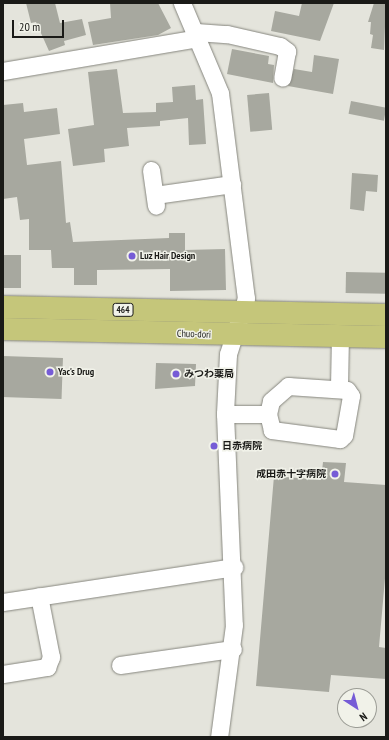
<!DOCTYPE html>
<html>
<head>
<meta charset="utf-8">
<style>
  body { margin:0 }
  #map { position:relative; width:389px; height:740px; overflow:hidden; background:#e4e4dc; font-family:"PT Sans Narrow","Noto Sans JP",sans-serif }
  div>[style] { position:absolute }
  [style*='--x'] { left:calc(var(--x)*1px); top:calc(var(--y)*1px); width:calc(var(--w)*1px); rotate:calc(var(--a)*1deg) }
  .building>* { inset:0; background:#a7a89f; transform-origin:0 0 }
  .roads { filter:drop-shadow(0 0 1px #86867e) drop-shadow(0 0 1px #86867e) }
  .minor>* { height:17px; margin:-8.5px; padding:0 8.5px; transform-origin:8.5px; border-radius:8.5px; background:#fff }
  .highway>* { height:22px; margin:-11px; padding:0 11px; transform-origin:11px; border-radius:11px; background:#c5c67a }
  .dots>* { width:11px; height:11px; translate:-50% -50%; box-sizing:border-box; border:2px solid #f1f2e9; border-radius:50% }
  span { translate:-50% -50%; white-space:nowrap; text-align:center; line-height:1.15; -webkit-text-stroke:3px #f1f2e9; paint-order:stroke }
  .shield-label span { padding:1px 3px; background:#f1f2e9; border:1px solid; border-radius:3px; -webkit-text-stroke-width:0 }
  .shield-label { font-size:9px; color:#1a1a17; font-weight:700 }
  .poi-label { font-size:10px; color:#1a1a17; font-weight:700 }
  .left { translate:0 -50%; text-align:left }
  .right { translate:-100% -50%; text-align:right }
  .street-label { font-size:10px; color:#1a1a17 }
  .frame { position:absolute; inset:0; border:4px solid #1a1a17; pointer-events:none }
  .north { position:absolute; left:337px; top:688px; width:40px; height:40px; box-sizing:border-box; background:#f1f2e9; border:1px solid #9b9c95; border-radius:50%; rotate:144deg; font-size:11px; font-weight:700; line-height:16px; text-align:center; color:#1a1a17 }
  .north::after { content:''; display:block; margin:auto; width:14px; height:18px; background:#765cd6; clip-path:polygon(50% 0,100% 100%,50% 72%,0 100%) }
  .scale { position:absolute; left:12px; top:20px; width:52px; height:18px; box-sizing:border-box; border:2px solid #1a1a17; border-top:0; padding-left:5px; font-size:12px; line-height:14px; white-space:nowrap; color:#1a1a17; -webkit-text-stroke:3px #f1f2e9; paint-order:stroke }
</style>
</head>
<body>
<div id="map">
  <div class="building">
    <i style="clip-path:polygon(26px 3px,55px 3px,60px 23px,82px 19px,86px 35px,64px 41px,65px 45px,49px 51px,36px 22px,31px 23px)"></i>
    <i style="clip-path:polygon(110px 3px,158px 3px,171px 28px,158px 35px,93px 45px,88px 22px,111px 18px)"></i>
    <i style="clip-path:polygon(302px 3px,334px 3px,320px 41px,271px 31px,275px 11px,299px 16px)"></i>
    <i style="clip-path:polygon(374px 3px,386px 3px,384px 50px,371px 48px,373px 35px,370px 34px,371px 22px,368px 22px)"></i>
    <i style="clip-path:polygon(232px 49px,269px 56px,268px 64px,274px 65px,273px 83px,227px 74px)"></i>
    <i style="clip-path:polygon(314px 55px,339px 59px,333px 94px,288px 86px,294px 69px,312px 72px)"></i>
    <i style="clip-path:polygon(117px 69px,123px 113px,156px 112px,156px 103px,173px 102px,172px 87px,195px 85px,196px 100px,203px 99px,206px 144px,189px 145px,188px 118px,160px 121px,160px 126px,127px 128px,129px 146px,104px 149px,105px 162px,73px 166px,68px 129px,94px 125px,88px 72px)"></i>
    <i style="left:269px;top:93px;width:37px;height:22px;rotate:85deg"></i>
    <i style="left:351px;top:101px;width:36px;height:13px;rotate:11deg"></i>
    <i style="clip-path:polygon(23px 103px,24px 112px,57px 108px,60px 134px,24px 139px,27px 165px,61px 161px,66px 223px,70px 222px,73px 242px,169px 238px,169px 233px,185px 233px,185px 250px,225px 249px,226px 290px,170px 291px,170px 269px,97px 270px,97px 285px,74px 285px,74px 268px,52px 268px,51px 250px,29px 250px,29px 219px,20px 220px,17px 197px,3px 199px,3px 105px)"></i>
    <i style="clip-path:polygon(352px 173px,378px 175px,377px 192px,366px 191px,364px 211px,350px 209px)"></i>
    <i style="left:21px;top:255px;width:33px;height:18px;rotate:90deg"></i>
    <i style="left:346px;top:272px;width:40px;height:21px;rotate:1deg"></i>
    <i style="left:3px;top:356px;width:60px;height:41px;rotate:2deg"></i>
    <i style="clip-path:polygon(156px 363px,196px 364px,195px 386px,155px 389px)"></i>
    <i style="clip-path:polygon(323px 462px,346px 463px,344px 482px,386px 485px,386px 567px,379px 647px,386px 648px,386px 679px,331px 675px,329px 692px,256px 686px,274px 476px,321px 480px)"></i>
  </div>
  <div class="roads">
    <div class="minor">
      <i style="--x:182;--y:3;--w:98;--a:67.1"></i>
      <i style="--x:220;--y:93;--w:207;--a:82.8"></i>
      <i style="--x:246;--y:298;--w:59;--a:107.8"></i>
      <i style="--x:228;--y:354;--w:60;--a:92.9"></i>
      <i style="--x:225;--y:414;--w:211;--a:87.6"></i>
      <i style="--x:234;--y:625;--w:113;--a:97.6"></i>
      <i style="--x:196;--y:32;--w:31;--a:4"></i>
      <i style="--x:227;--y:34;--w:54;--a:12.8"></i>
      <i style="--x:280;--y:46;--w:9;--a:36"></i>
      <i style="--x:287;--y:51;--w:27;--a:100"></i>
      <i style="--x:3;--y:71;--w:199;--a:-9.6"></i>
      <i style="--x:151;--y:170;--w:36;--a:82"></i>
      <i style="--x:155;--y:195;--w:78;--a:-8.1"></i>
      <i style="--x:288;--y:386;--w:59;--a:3.9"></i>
      <i style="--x:347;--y:390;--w:7;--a:56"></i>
      <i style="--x:351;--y:396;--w:40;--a:100"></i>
      <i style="--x:344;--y:435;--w:6;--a:135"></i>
      <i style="--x:340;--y:439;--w:69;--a:-172.5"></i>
      <i style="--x:272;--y:430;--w:16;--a:-104"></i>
      <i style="--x:268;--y:414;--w:13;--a:-77"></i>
      <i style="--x:271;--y:401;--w:23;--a:-41"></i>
      <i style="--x:339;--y:387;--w:51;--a:-88.9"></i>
      <i style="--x:225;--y:414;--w:43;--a:0"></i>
      <i style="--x:3;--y:602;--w:234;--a:-8.6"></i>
      <i style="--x:120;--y:665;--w:114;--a:-8.1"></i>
      <i style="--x:3;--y:674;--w:45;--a:-9"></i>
      <i style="--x:47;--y:667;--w:11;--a:-68"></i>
      <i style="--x:51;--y:657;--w:62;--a:-101.1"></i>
    </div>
    <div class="highway">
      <i style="--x:3;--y:307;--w:383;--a:1.2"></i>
      <i style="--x:3;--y:329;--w:383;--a:1.2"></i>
    </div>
  </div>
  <div class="dots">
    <i style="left:132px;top:256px;background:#765cd6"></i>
    <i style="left:50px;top:372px;background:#765cd6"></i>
    <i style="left:176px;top:374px;background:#765cd6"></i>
    <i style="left:214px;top:446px;background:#765cd6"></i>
    <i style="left:335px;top:474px;background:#765cd6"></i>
  </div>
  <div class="shield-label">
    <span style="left:123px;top:310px">464</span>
  </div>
  <div class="poi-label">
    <span class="left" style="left:140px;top:256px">Luz Hair Design</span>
    <span class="left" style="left:58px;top:372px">Yac's Drug</span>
    <span class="left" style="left:184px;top:374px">みつわ薬局</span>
    <span class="left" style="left:222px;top:446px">日赤病院</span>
    <span class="right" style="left:326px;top:474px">成田赤十字病院</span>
  </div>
  <div class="street-label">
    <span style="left:194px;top:334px;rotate:2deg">Chuo-dori</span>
  </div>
  <div class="frame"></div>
  <div class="north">N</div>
  <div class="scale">20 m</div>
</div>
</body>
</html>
